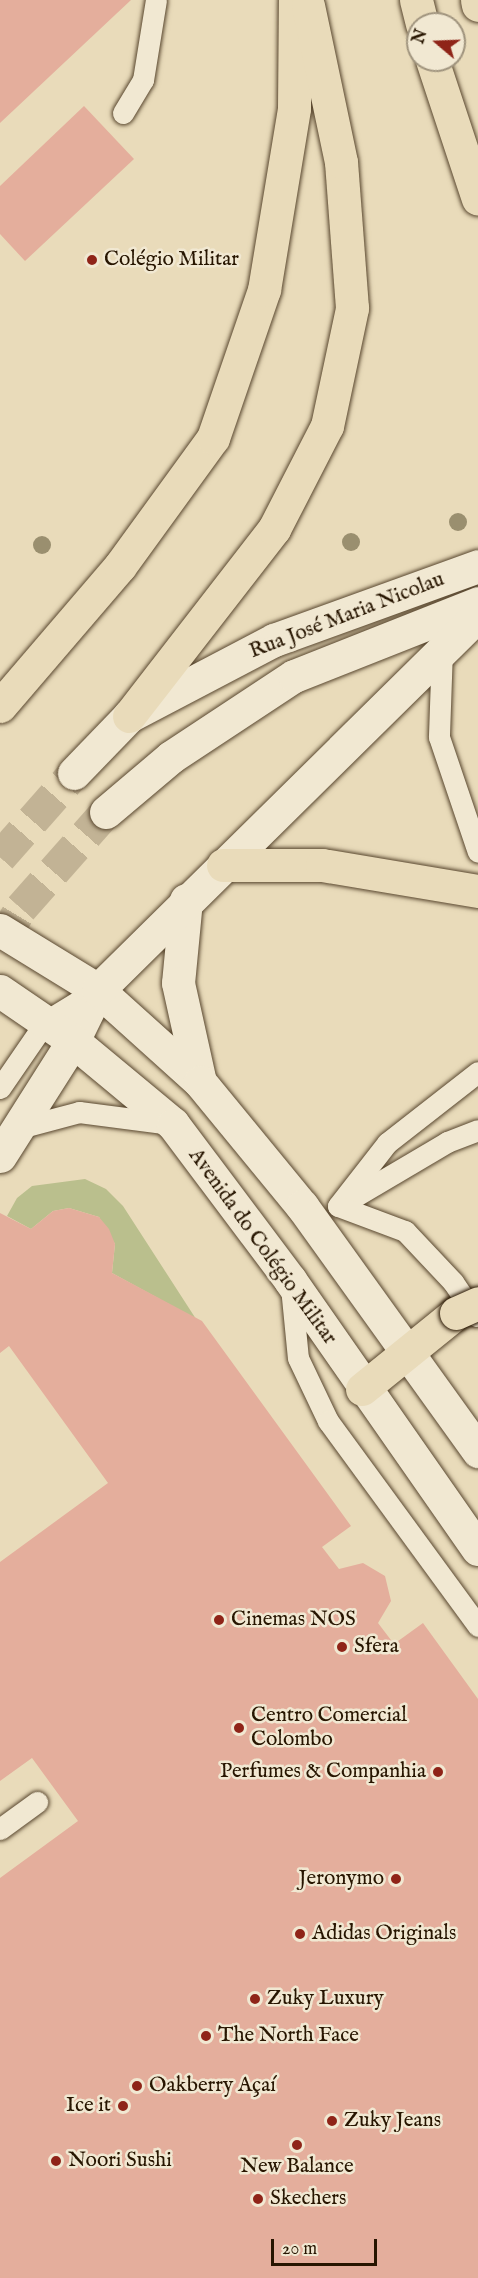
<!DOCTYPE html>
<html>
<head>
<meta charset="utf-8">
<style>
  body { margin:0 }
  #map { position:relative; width:478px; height:2278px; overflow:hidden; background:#e9dbba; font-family:"IM FELL English",serif }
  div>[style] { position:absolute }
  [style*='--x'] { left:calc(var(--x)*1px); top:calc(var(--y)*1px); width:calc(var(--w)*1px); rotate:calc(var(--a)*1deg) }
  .green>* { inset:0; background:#babf8d }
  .building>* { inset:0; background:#e4ae9c }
  .secondary-tunnel>* { height:33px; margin-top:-16.5px; transform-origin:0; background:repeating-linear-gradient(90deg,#c2b395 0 33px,transparent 0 49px) }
  .roads { filter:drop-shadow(0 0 2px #58462e) drop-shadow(0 0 2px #58462e) }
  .lane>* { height:21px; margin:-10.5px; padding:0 10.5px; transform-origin:10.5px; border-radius:10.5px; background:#f1e8d2 }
  .street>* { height:33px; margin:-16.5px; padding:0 16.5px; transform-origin:16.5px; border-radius:16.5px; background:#f1e8d2 }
  .secondary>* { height:33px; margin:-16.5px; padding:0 16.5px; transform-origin:16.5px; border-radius:16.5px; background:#f1e8d2 }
  .highway>* { height:33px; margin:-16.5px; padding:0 16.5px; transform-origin:16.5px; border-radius:16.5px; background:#e9dbba }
  .bridges { filter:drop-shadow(0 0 2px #271500) drop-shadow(0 0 2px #271500) }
  .highway-bridge>* { height:33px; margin:-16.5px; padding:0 16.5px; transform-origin:16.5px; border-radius:16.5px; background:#e9dbba }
  .trees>* { width:18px; height:18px; margin:-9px; border-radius:50%; background:#9a8f6f }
  .dots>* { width:16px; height:16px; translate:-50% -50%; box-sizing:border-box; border:3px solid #f1e8d2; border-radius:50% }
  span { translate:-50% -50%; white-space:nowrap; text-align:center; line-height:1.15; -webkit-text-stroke:5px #f1e8d2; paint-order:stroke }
  .poi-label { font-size:21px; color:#271500 }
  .left { translate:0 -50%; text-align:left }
  .right { translate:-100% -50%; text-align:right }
  .street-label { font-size:21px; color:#271500 }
  .north { position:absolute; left:406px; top:12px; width:60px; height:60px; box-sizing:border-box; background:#f1e8d2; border:2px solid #a0947e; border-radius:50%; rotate:289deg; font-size:16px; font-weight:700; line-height:24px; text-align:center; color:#271500 }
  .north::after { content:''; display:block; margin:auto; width:21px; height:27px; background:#8f2418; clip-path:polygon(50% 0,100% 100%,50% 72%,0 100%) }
  .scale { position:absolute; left:271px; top:2239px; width:106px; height:27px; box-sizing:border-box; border:3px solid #271500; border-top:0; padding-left:8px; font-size:18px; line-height:21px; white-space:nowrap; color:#271500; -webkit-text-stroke:4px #f1e8d2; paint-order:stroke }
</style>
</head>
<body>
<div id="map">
  <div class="green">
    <i style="clip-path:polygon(85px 1179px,106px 1189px,123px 1206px,196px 1319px,112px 1273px,115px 1244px,99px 1217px,69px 1208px,53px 1211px,31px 1229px,7px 1216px,17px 1198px,32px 1186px)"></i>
  </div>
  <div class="building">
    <i style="clip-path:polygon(0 0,131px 0,0 123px)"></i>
    <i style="clip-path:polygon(84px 106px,134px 159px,25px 261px,0 234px,0 186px)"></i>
    <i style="clip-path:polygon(69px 1208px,99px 1217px,109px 1229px,115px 1244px,112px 1273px,202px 1321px,351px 1526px,322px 1547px,339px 1569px,363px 1563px,385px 1576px,391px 1601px,378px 1623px,394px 1644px,423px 1623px,478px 1699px,478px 2278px,0 2278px,0 1878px,78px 1821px,32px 1758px,0 1781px,0 1562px,108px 1483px,9px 1346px,0 1353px,0 1213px,31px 1229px,53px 1211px)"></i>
  </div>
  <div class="secondary-tunnel">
    <i style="--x:0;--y:857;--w:112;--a:-48.6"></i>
    <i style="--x:0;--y:943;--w:41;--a:-59"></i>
    <i style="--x:21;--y:908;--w:128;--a:-48.5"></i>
  </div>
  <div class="roads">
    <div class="lane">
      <i style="--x:123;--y:113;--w:39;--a:-59"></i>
      <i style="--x:143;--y:80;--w:81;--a:-80.8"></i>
      <i style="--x:442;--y:649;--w:88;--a:92"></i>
      <i style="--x:439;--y:737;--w:121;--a:71.3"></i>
      <i style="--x:0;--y:1088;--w:81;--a:-55.5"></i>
      <i style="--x:46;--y:1021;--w:57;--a:-31.5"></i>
      <i style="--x:19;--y:1128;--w:62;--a:-14.9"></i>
      <i style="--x:79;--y:1112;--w:93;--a:7.4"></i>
      <i style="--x:344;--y:1203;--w:120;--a:-30.6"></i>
      <i style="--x:447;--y:1142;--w:33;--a:-21"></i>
      <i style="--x:338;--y:1206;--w:80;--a:-52.1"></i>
      <i style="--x:387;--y:1143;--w:115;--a:-38"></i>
      <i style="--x:338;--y:1206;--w:72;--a:20.5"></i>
      <i style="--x:405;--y:1231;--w:70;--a:46.7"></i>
      <i style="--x:453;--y:1282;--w:41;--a:55.9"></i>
      <i style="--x:291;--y:1287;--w:71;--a:84.4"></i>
      <i style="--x:298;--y:1358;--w:70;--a:64.5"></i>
      <i style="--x:328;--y:1421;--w:254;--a:53.8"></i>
      <i style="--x:0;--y:1829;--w:46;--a:-36.1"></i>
    </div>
    <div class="street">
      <i style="--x:0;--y:1156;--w:136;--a:-57.6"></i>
      <i style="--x:73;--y:1041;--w:57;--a:-63.9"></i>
    </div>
    <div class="secondary">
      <i style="--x:74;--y:773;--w:79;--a:-46"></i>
      <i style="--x:129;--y:716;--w:164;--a:-27.7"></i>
      <i style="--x:274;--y:640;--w:217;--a:-19.9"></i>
      <i style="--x:106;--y:812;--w:85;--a:-40.2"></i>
      <i style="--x:171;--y:757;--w:147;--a:-33.4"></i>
      <i style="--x:294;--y:676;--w:198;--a:-21.6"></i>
      <i style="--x:186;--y:900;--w:83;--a:95.5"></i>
      <i style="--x:178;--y:983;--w:101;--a:77.5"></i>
      <i style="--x:0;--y:930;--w:115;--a:31.5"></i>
      <i style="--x:98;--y:990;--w:137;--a:42"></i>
      <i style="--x:200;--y:1082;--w:161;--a:50.6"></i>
      <i style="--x:302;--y:1206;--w:302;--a:54.3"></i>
      <i style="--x:98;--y:990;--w:534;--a:-44.62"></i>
      <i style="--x:0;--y:991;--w:88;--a:34.4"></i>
      <i style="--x:73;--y:1041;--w:130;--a:39.7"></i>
      <i style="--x:173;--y:1124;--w:195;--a:53.1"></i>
      <i style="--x:290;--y:1280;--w:328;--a:55.1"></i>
    </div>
    <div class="highway">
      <i style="--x:416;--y:0;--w:25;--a:76"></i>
      <i style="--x:477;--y:0;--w:5;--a:79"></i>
      <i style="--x:432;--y:60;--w:146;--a:71.7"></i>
      <i style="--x:0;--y:706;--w:184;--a:-49.4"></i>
      <i style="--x:120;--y:566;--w:158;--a:-54"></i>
      <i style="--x:213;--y:438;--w:157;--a:-71"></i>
      <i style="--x:264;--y:290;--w:184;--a:-80.6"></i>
      <i style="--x:294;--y:108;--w:108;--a:-89.5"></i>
      <i style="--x:129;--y:716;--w:237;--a:-52.2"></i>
      <i style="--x:274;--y:529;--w:116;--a:-62.8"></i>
      <i style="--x:327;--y:426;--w:121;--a:-78"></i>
      <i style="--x:352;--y:308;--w:146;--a:-94.3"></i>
      <i style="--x:341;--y:162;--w:160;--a:-101.9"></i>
      <i style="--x:223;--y:865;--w:99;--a:0"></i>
      <i style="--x:322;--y:865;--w:158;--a:9.5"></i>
      <i style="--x:362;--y:1389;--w:121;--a:-39"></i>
    </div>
  </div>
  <div class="bridges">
    <div class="highway-bridge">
      <i style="--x:456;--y:1313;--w:24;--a:-24"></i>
    </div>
  </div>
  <div class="trees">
    <i style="left:458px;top:522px"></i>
    <i style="left:351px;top:542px"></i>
    <i style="left:42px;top:545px"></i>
  </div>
  <div class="dots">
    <i style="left:92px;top:260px;background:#8f2418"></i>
    <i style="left:219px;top:1620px;background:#8f2418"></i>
    <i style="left:342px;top:1647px;background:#8f2418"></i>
    <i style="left:239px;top:1728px;background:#8f2418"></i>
    <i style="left:438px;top:1772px;background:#8f2418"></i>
    <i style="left:396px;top:1879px;background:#8f2418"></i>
    <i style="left:300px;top:1934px;background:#8f2418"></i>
    <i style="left:255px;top:1999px;background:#8f2418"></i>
    <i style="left:206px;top:2036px;background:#8f2418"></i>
    <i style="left:137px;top:2086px;background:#8f2418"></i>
    <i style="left:123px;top:2106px;background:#8f2418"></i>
    <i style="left:332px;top:2121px;background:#8f2418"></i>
    <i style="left:297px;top:2145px;background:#8f2418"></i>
    <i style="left:56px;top:2161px;background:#8f2418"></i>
    <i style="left:258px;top:2199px;background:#8f2418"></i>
  </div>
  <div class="poi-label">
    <span class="left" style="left:104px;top:260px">Colégio Militar</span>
    <span class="left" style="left:231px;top:1620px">Cinemas NOS</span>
    <span class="left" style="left:354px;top:1647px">Sfera</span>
    <span class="left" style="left:251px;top:1728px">Centro Comercial<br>Colombo</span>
    <span class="right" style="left:426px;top:1772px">Perfumes &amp; Companhia</span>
    <span class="right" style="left:384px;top:1879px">Jeronymo</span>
    <span class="left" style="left:312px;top:1934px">Adidas Originals</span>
    <span class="left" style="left:267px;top:1999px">Zuky Luxury</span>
    <span class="left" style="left:218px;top:2036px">The North Face</span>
    <span class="left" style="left:149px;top:2086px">Oakberry Açaí</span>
    <span class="right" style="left:111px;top:2106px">Ice it</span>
    <span class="left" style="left:344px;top:2121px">Zuky Jeans</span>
    <span class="left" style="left:68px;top:2161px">Noori Sushi</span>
    <span style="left:297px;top:2167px">New Balance</span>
    <span class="left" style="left:270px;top:2199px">Skechers</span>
  </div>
  <div class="street-label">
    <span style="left:347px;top:616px;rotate:-21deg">Rua José Maria Nicolau</span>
    <span style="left:262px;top:1247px;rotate:54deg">Avenida do Colégio Militar</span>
  </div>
  <div class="north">N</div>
  <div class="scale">20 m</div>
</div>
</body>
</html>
